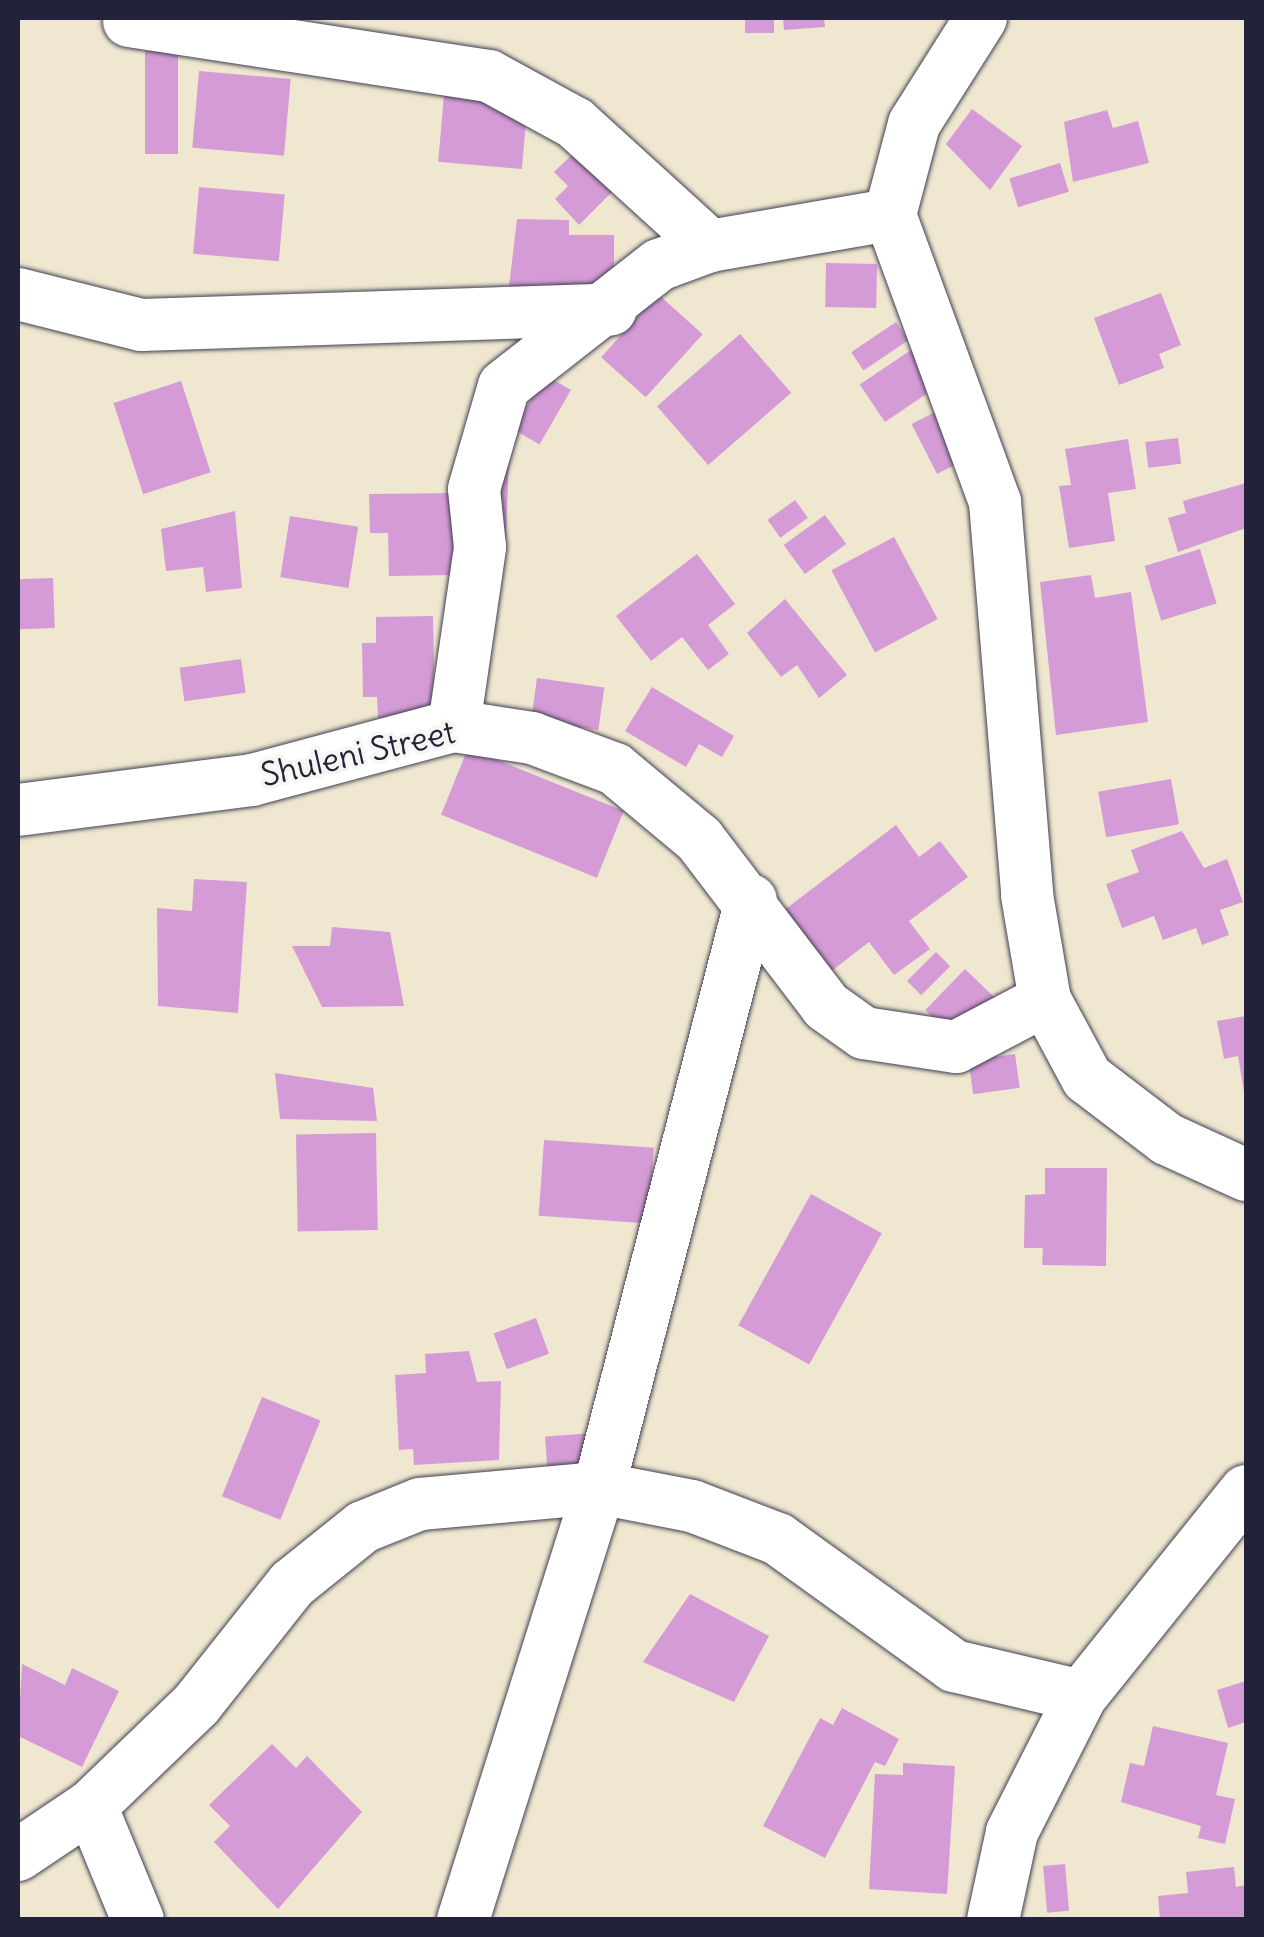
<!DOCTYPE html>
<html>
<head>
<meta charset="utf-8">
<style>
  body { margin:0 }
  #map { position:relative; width:1264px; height:1937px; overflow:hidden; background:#efe7d0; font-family:Delius,sans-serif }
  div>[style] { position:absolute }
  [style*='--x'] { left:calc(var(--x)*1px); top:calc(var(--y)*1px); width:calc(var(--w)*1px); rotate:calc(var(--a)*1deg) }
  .building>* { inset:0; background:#d59bd6; transform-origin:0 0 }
  .roads { filter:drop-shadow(0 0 2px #414051) drop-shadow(0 0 2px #414051) }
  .minor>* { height:52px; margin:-26px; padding:0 26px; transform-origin:26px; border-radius:26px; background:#fff }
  span { translate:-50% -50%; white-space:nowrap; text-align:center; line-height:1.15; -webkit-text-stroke:8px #f6f6f2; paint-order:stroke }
  .street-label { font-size:32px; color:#22223b }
  .frame { position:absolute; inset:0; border:20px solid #22223b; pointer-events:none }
</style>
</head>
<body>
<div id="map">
  <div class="building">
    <i style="left:745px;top:18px;width:29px;height:15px"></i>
    <i style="clip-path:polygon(783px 18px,824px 18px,825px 27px,784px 30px)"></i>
    <i style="left:145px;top:51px;width:33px;height:103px"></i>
    <i style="left:199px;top:71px;width:92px;height:77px;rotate:5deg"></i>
    <i style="left:444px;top:95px;width:84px;height:67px;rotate:5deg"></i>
    <i style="clip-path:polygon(972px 109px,1022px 146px,990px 190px,946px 144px)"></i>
    <i style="clip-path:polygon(1107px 110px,1113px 128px,1138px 121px,1149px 163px,1073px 182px,1064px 122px)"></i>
    <i style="clip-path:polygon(575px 152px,612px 192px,579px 225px,555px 199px,568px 186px,554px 172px)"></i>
    <i style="left:1060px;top:163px;width:30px;height:53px;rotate:73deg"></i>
    <i style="left:199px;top:187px;width:86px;height:67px;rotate:5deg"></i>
    <i style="clip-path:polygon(517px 219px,569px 220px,569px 235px,614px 235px,614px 287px,509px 287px)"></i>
    <i style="left:826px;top:263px;width:51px;height:44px;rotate:1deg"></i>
    <i style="clip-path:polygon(1161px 293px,1181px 345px,1159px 354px,1164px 368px,1119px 385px,1094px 318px)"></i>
    <i style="left:658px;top:294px;width:60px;height:85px;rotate:42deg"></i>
    <i style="left:896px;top:322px;width:22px;height:54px;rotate:56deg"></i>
    <i style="left:740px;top:334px;width:78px;height:110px;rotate:49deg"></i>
    <i style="left:917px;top:346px;width:45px;height:69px;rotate:56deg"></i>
    <i style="left:545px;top:375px;width:30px;height:63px;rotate:30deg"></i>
    <i style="left:181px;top:381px;width:96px;height:71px;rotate:72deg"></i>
    <i style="left:941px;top:409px;width:56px;height:33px;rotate:63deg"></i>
    <i style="left:1178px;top:438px;width:26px;height:33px;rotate:83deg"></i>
    <i style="clip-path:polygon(1128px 439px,1136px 489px,1108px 493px,1115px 541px,1069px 548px,1059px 486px,1071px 485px,1065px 449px)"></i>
    <i style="clip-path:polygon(509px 459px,506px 537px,485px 536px)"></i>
    <i style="clip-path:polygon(1246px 483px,1246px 528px,1178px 552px,1168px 518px,1186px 513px,1183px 501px)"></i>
    <i style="clip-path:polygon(456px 493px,457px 575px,389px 576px,388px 533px,370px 533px,369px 494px)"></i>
    <i style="left:795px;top:500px;width:22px;height:34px;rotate:54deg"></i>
    <i style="clip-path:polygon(235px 511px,242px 588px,206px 592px,203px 567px,166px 571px,161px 529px)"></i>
    <i style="left:825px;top:515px;width:36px;height:51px;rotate:54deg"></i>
    <i style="left:290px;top:516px;width:69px;height:62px;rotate:9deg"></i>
    <i style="left:894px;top:537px;width:93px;height:71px;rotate:62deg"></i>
    <i style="left:1200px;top:549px;width:57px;height:58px;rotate:73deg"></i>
    <i style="clip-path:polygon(697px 554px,735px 604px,708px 625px,729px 654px,708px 670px,682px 637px,651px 661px,616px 616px)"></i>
    <i style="clip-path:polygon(1091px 575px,1095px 598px,1131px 592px,1148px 722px,1056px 735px,1040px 582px)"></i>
    <i style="left:53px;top:578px;width:50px;height:35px;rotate:88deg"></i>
    <i style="clip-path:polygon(785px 599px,847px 675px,819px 698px,797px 665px,781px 677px,747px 633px)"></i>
    <i style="clip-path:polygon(433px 616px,435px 717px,378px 718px,377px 697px,363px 697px,362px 643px,376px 643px,376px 617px)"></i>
    <i style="left:241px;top:659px;width:34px;height:62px;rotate:82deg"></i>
    <i style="left:537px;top:678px;width:68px;height:43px;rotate:8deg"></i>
    <i style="clip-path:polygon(652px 687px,734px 736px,722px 757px,699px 744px,686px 767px,625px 731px)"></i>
    <i style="left:468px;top:748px;width:168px;height:72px;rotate:22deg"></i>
    <i style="left:1171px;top:779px;width:46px;height:74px;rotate:80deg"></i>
    <i style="clip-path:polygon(896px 825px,919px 857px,940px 841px,968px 877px,909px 921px,930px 949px,894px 975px,869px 942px,829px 973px,783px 911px)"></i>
    <i style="clip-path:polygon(1182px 831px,1204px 868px,1227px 859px,1243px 902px,1220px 910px,1229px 935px,1202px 945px,1196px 928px,1163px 940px,1154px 916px,1122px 928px,1106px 884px,1139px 872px,1131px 850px)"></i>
    <i style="clip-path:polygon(194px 879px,247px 882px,238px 1013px,158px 1006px,157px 908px,192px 911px)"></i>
    <i style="clip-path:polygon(332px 927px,390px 932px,404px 1006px,322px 1007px,292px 946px,330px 946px)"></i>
    <i style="left:936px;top:952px;width:20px;height:41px;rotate:45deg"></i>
    <i style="left:965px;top:969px;width:45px;height:57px;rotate:44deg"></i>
    <i style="clip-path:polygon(1246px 1016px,1246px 1092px,1244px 1092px,1238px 1056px,1224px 1059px,1217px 1021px)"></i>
    <i style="left:1015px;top:1054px;width:34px;height:47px;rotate:82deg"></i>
    <i style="clip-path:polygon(275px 1073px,373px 1088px,377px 1121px,280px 1119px)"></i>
    <i style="left:376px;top:1133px;width:97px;height:80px;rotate:89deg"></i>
    <i style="left:544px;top:1140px;width:110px;height:76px;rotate:4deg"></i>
    <i style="clip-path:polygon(1045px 1168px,1107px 1168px,1106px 1266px,1042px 1265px,1043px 1248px,1024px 1248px,1025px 1195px,1045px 1194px)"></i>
    <i style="left:811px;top:1194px;width:81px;height:150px;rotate:29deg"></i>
    <i style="left:536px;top:1318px;width:38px;height:45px;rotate:70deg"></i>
    <i style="clip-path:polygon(469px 1351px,477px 1382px,501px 1381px,499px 1460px,414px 1465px,413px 1449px,399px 1450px,395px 1375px,426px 1373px,425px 1354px)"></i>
    <i style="left:262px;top:1397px;width:63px;height:107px;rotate:22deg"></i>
    <i style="left:595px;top:1433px;width:32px;height:50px;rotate:86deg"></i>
    <i style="clip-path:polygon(690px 1594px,769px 1636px,734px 1702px,643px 1662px)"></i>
    <i style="clip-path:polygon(22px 1664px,65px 1685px,72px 1668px,119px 1691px,82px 1767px,18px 1736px)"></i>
    <i style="clip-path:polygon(1246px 1681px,1246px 1722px,1228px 1728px,1217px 1690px)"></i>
    <i style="clip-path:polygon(842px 1708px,899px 1739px,885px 1766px,875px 1762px,825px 1858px,763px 1826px,820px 1718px,833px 1725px)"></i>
    <i style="clip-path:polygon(1153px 1726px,1228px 1743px,1216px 1795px,1235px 1799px,1225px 1844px,1198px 1838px,1201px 1826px,1121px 1802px,1130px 1763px,1144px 1766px)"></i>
    <i style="clip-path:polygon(272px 1744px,296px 1768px,307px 1756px,362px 1812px,278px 1909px,214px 1842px,230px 1826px,209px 1805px)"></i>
    <i style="clip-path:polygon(903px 1763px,955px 1766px,947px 1894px,869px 1889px,875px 1774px,903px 1775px)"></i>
    <i style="left:1065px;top:1864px;width:47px;height:22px;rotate:85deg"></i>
    <i style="clip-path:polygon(1234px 1867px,1236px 1887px,1246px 1885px,1246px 1920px,1160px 1920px,1158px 1896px,1188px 1893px,1186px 1872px)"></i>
  </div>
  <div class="roads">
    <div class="minor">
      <i style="--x:981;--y:18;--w:125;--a:122.3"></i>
      <i style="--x:914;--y:124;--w:94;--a:104.8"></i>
      <i style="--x:890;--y:215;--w:306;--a:69.9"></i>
      <i style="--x:995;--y:502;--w:394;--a:85.3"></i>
      <i style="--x:1027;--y:895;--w:107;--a:80.3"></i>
      <i style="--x:1045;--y:1000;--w:89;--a:61.7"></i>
      <i style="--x:1087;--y:1078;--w:101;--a:37.3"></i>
      <i style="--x:1167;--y:1139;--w:87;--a:24.5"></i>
      <i style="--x:129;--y:21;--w:364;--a:8.7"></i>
      <i style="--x:489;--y:76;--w:98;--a:28.7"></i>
      <i style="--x:575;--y:123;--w:183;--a:42.3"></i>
      <i style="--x:18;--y:294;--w:127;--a:14.1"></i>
      <i style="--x:141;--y:325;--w:470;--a:-1.9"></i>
      <i style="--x:454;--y:726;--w:181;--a:-81.7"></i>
      <i style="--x:480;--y:547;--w:58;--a:-95.9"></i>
      <i style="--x:474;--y:489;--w:107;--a:-73.8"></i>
      <i style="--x:504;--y:386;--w:197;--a:-38"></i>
      <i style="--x:659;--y:265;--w:54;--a:-20.4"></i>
      <i style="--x:710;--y:246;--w:183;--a:-9.8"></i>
      <i style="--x:18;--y:810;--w:236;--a:-7.3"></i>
      <i style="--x:252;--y:780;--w:209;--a:-15"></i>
      <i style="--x:454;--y:726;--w:79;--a:8.7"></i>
      <i style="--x:532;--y:738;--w:89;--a:20.5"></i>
      <i style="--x:615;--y:769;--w:109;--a:39.8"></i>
      <i style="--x:699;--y:839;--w:210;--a:52.7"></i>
      <i style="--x:826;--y:1006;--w:47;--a:35.4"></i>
      <i style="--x:864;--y:1033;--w:93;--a:8.7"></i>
      <i style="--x:956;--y:1047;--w:101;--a:-27.8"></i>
      <i style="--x:91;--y:1806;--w:123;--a:67.6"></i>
      <i style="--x:18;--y:1855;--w:88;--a:-33.9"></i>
      <i style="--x:91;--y:1806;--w:146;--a:-43.9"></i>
      <i style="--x:196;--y:1705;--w:154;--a:-51.6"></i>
      <i style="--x:292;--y:1584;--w:91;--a:-38.8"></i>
      <i style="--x:363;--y:1527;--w:61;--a:-22"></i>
      <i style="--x:420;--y:1504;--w:180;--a:-5.1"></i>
      <i style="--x:599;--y:1488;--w:95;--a:11"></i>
      <i style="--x:692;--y:1506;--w:92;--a:21"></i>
      <i style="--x:778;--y:1539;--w:217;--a:35.8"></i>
      <i style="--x:954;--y:1666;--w:130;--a:13.3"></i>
      <i style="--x:463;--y:1920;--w:453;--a:-72.5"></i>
      <i style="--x:599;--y:1488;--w:607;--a:-75.51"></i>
      <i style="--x:993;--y:1920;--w:90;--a:-77.8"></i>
      <i style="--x:1012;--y:1832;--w:153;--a:-63.1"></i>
      <i style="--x:1081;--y:1696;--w:263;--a:-51.2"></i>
    </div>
  </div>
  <div class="street-label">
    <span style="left:358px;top:754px;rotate:-13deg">Shuleni Street</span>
  </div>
  <div class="frame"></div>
</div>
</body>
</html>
